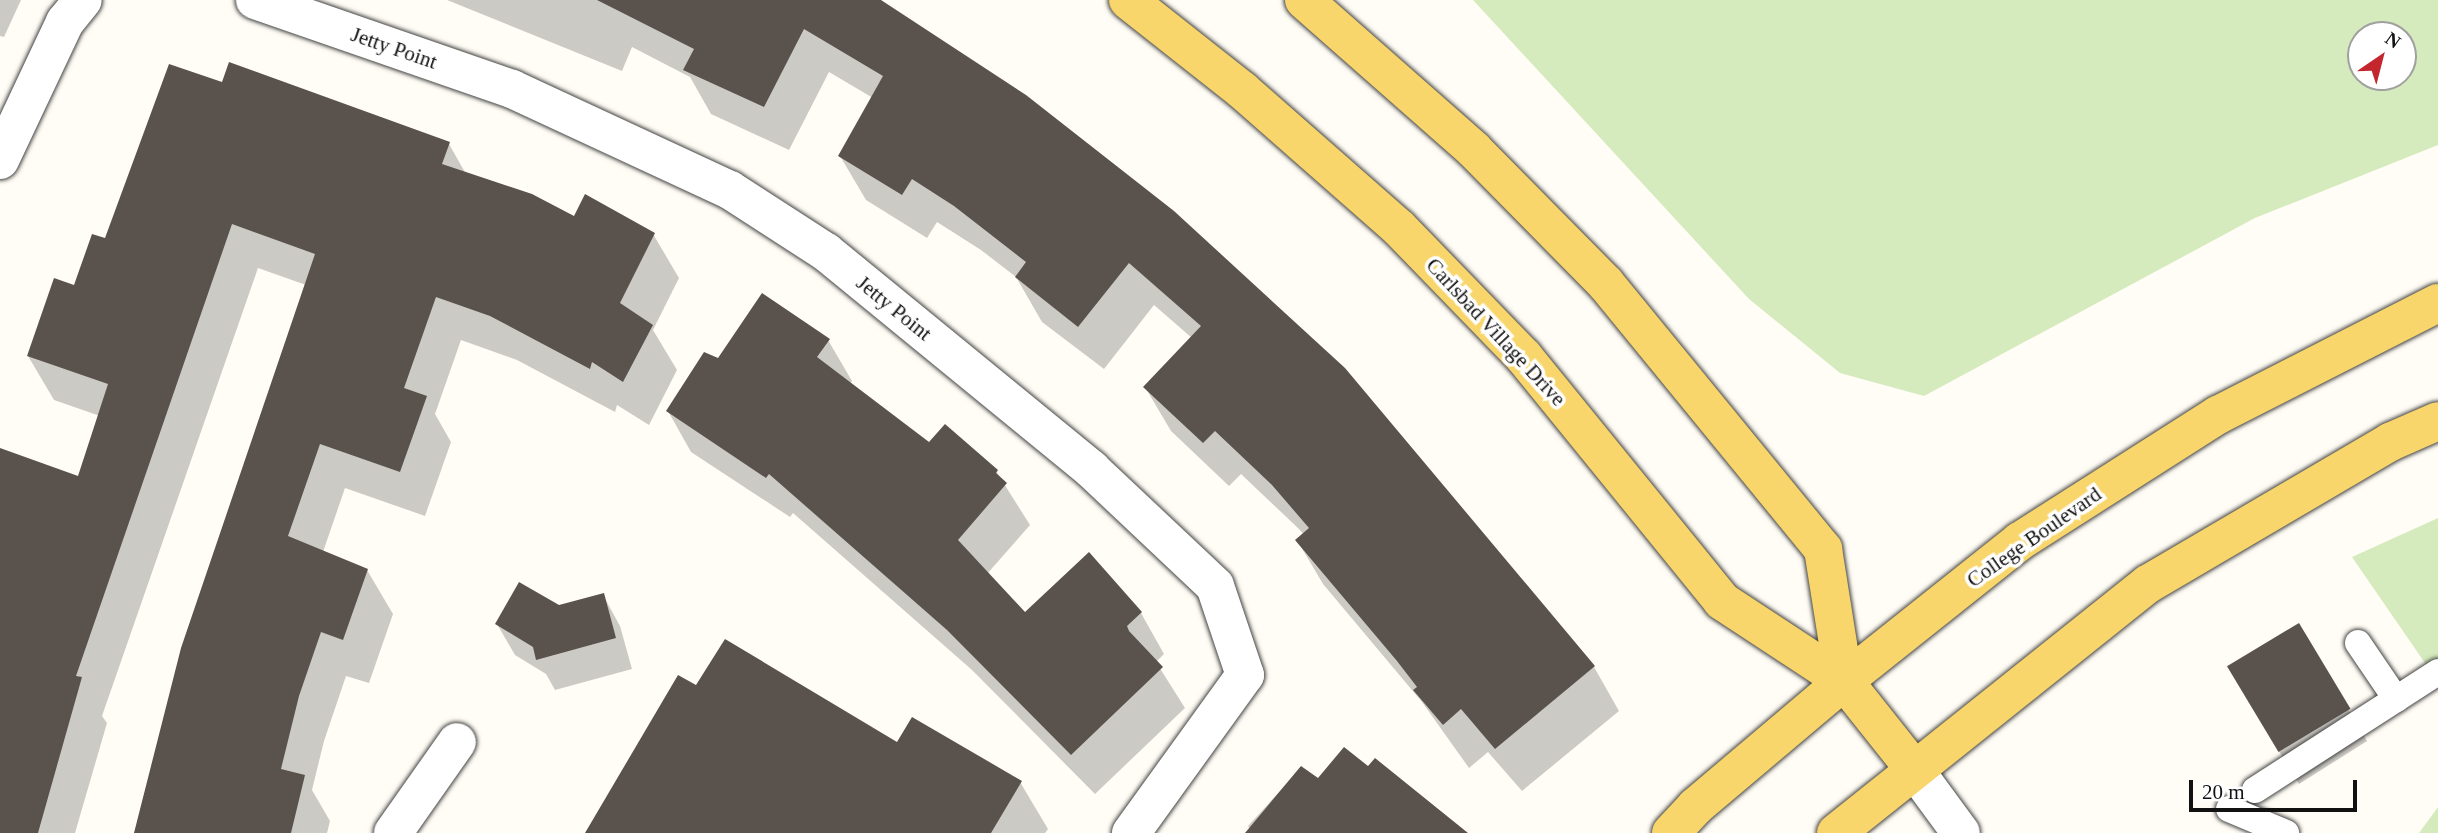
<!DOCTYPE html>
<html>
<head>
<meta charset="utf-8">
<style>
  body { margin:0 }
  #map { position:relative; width:2438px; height:833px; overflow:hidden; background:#fffdf5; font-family:Georgia,serif }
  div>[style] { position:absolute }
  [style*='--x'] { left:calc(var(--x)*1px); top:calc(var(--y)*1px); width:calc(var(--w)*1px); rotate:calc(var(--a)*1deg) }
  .green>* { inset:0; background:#d5ebbd }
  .shadow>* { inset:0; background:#0003 }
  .building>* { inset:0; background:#5a524d; transform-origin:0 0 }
  .roads { filter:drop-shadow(0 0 2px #444) drop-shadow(0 0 2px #444) }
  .service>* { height:26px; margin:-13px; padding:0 13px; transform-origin:13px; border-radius:13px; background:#fff }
  .minor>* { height:38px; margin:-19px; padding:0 19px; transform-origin:19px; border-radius:19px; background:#fff }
  .primary>* { height:38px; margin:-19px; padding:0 19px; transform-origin:19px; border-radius:19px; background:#f9d66b }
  span { translate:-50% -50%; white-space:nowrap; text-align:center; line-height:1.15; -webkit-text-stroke:7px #fff; paint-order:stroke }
  .street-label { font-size:21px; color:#111 }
  .north { position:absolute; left:2347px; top:21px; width:70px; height:70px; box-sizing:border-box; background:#fff; border:2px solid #a0a0a0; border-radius:50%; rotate:35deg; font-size:19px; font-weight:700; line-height:28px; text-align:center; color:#111 }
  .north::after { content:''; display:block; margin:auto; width:24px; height:32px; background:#c4262e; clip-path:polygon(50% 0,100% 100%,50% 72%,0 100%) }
  .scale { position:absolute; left:2189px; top:780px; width:168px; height:32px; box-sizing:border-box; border:4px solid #111; border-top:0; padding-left:9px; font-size:21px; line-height:24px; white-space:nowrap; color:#111; -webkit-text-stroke:5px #fff; paint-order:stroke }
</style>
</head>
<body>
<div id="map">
  <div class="green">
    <i style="clip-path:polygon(evenodd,1473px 0,2438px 0,2438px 145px,2255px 218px,1924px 396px,1840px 373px,1749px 299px,1473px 0,2403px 35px,2403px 77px,2361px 77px,2361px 35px,2403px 35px)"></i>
    <i style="clip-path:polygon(2438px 518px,2438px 682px,2352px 557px)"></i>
    <i style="clip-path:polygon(2438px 807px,2438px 833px,2419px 833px)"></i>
  </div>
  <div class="shadow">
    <i style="clip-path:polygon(0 0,21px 0,4px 37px,0 36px)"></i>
    <i style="clip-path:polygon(447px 0,872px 0,1594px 667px,1619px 711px,1522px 791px,1488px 752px,1469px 768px,1422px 702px,1323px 584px,1297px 540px,1304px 535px,1299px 529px,1241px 474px,1229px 486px,1171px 431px,1145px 387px,1192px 338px,1154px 305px,1104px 369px,1042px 322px,1016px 277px,981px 250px,937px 222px,927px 238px,866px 200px,840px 156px,873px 98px,829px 72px,789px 150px,711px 114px,690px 77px,632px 47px,622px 71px)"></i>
    <i style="clip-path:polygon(223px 84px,449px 144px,466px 174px,575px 218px,653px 234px,679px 278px,653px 330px,677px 370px,649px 425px,617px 405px,615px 412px,517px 360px,461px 340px,435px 414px,451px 442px,425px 516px,345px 488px,323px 552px,367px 570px,393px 614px,369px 683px,346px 676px,324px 741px,312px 790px,330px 821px,327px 833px,136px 833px,306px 285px,258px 268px,102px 716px,107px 723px,75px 833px,0 833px,0 450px,79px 478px,100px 416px,54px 400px,28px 356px,106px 241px)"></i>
    <i style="clip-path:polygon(828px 340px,852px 381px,850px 384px,929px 445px,996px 471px,1030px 525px,987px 574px,1024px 615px,1141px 613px,1164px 654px,1156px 662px,1185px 708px,1095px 794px,972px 670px,793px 513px,790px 517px,691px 452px,668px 411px,718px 361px)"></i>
    <i style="clip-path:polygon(603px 595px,620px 626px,632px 669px,555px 690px,546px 674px,515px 655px,497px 624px)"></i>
    <i style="clip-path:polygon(2298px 626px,2367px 741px,2299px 784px,2248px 700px)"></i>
    <i style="clip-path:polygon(697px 688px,1020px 782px,1048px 829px,1045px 833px,586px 833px)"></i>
    <i style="clip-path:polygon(1301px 768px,1318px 781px,1455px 833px,1252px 833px,1248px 826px)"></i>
  </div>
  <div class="building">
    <i style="clip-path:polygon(597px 0,881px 0,1026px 95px,1174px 211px,1345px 368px,1595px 666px,1495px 749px,1461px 709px,1443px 725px,1413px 690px,1417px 687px,1397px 661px,1295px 540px,1309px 528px,1272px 485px,1215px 431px,1203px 443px,1143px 387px,1201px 326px,1129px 263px,1078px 327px,1015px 277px,1026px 262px,954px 206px,912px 179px,902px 195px,838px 156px,883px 76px,804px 29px,764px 107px,683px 70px,694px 49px)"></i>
    <i style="clip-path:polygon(229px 62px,450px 142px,442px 164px,532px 194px,574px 216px,585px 194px,655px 233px,620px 303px,653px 325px,623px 382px,592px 362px,590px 369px,490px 316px,436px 297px,404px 388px,427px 396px,400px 472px,320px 444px,288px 536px,368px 569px,343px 640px,321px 632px,299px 696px,281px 769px,305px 775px,291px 833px,134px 833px,181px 648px,315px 254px,232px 224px,76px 676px,82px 677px,38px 833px,0 833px,0 448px,78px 476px,108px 384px,27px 356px,54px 278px,74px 285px,92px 234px,105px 238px,169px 64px,222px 82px)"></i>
    <i style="clip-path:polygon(762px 293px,830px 339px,817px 357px,929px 442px,945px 424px,998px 470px,996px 473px,1007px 483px,958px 540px,1025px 612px,1089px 552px,1142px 612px,1127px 626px,1129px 631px,1163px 667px,1071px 755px,947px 630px,769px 474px,766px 478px,666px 411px,704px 352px,718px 358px)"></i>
    <i style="clip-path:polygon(519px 582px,559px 605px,604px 593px,616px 638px,536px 660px,533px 647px,495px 624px)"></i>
    <i style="left:2299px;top:623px;width:100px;height:84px;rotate:59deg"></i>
    <i style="clip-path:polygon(725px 639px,897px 742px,912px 717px,1022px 781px,991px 833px,585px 833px,678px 675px,696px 685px)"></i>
    <i style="clip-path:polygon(1344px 747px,1368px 766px,1375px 758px,1468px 833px,1245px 833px,1301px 766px,1318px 778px)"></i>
  </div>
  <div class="roads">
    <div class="service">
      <i style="--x:2358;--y:643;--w:68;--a:55.8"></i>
      <i style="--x:2255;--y:790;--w:218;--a:-32.8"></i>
      <i style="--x:2229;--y:809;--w:62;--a:22.8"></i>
    </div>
    <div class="minor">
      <i style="--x:255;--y:0;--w:272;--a:19.1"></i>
      <i style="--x:512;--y:89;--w:240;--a:24.9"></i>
      <i style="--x:730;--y:190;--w:114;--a:32.9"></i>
      <i style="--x:826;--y:252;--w:343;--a:39.3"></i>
      <i style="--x:1091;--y:469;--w:170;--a:43.3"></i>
      <i style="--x:1215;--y:586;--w:94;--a:71.4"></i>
      <i style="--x:1245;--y:675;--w:195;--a:125.8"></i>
      <i style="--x:0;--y:160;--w:153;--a:-64.8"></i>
      <i style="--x:65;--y:22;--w:28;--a:-51"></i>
      <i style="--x:1914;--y:769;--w:79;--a:53.7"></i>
      <i style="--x:393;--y:833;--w:111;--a:-54.9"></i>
    </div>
    <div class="primary">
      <i style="--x:1128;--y:0;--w:145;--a:38.3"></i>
      <i style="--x:1242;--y:90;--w:209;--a:41.3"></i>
      <i style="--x:1399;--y:228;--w:180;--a:45.9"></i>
      <i style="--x:1524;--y:357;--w:314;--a:50.9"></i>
      <i style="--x:1722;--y:601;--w:146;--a:33.3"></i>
      <i style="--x:1844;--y:681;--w:112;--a:51.5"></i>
      <i style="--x:1304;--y:0;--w:227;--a:41.4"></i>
      <i style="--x:1474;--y:150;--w:188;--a:45.4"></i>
      <i style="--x:1606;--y:284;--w:343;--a:50.7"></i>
      <i style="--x:1823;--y:549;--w:134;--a:81"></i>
      <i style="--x:1671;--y:833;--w:35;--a:-47"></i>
      <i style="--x:1695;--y:807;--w:195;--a:-40.2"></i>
      <i style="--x:1844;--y:681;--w:225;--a:-38.5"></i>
      <i style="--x:2020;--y:541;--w:235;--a:-32.5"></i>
      <i style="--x:2218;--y:415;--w:247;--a:-27"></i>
      <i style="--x:1836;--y:833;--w:399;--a:-38.6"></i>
      <i style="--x:2148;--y:584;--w:281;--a:-30.4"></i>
      <i style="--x:2390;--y:442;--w:52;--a:-23.6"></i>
    </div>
  </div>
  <div class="street-label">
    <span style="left:394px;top:48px;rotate:19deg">Jetty Point</span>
    <span style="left:894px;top:308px;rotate:39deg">Jetty Point</span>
    <span style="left:1496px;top:332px;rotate:47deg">Carlsbad Village Drive</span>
    <span style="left:2034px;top:537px;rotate:-35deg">College Boulevard</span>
  </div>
  <div class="north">N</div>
  <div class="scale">20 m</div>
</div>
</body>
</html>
